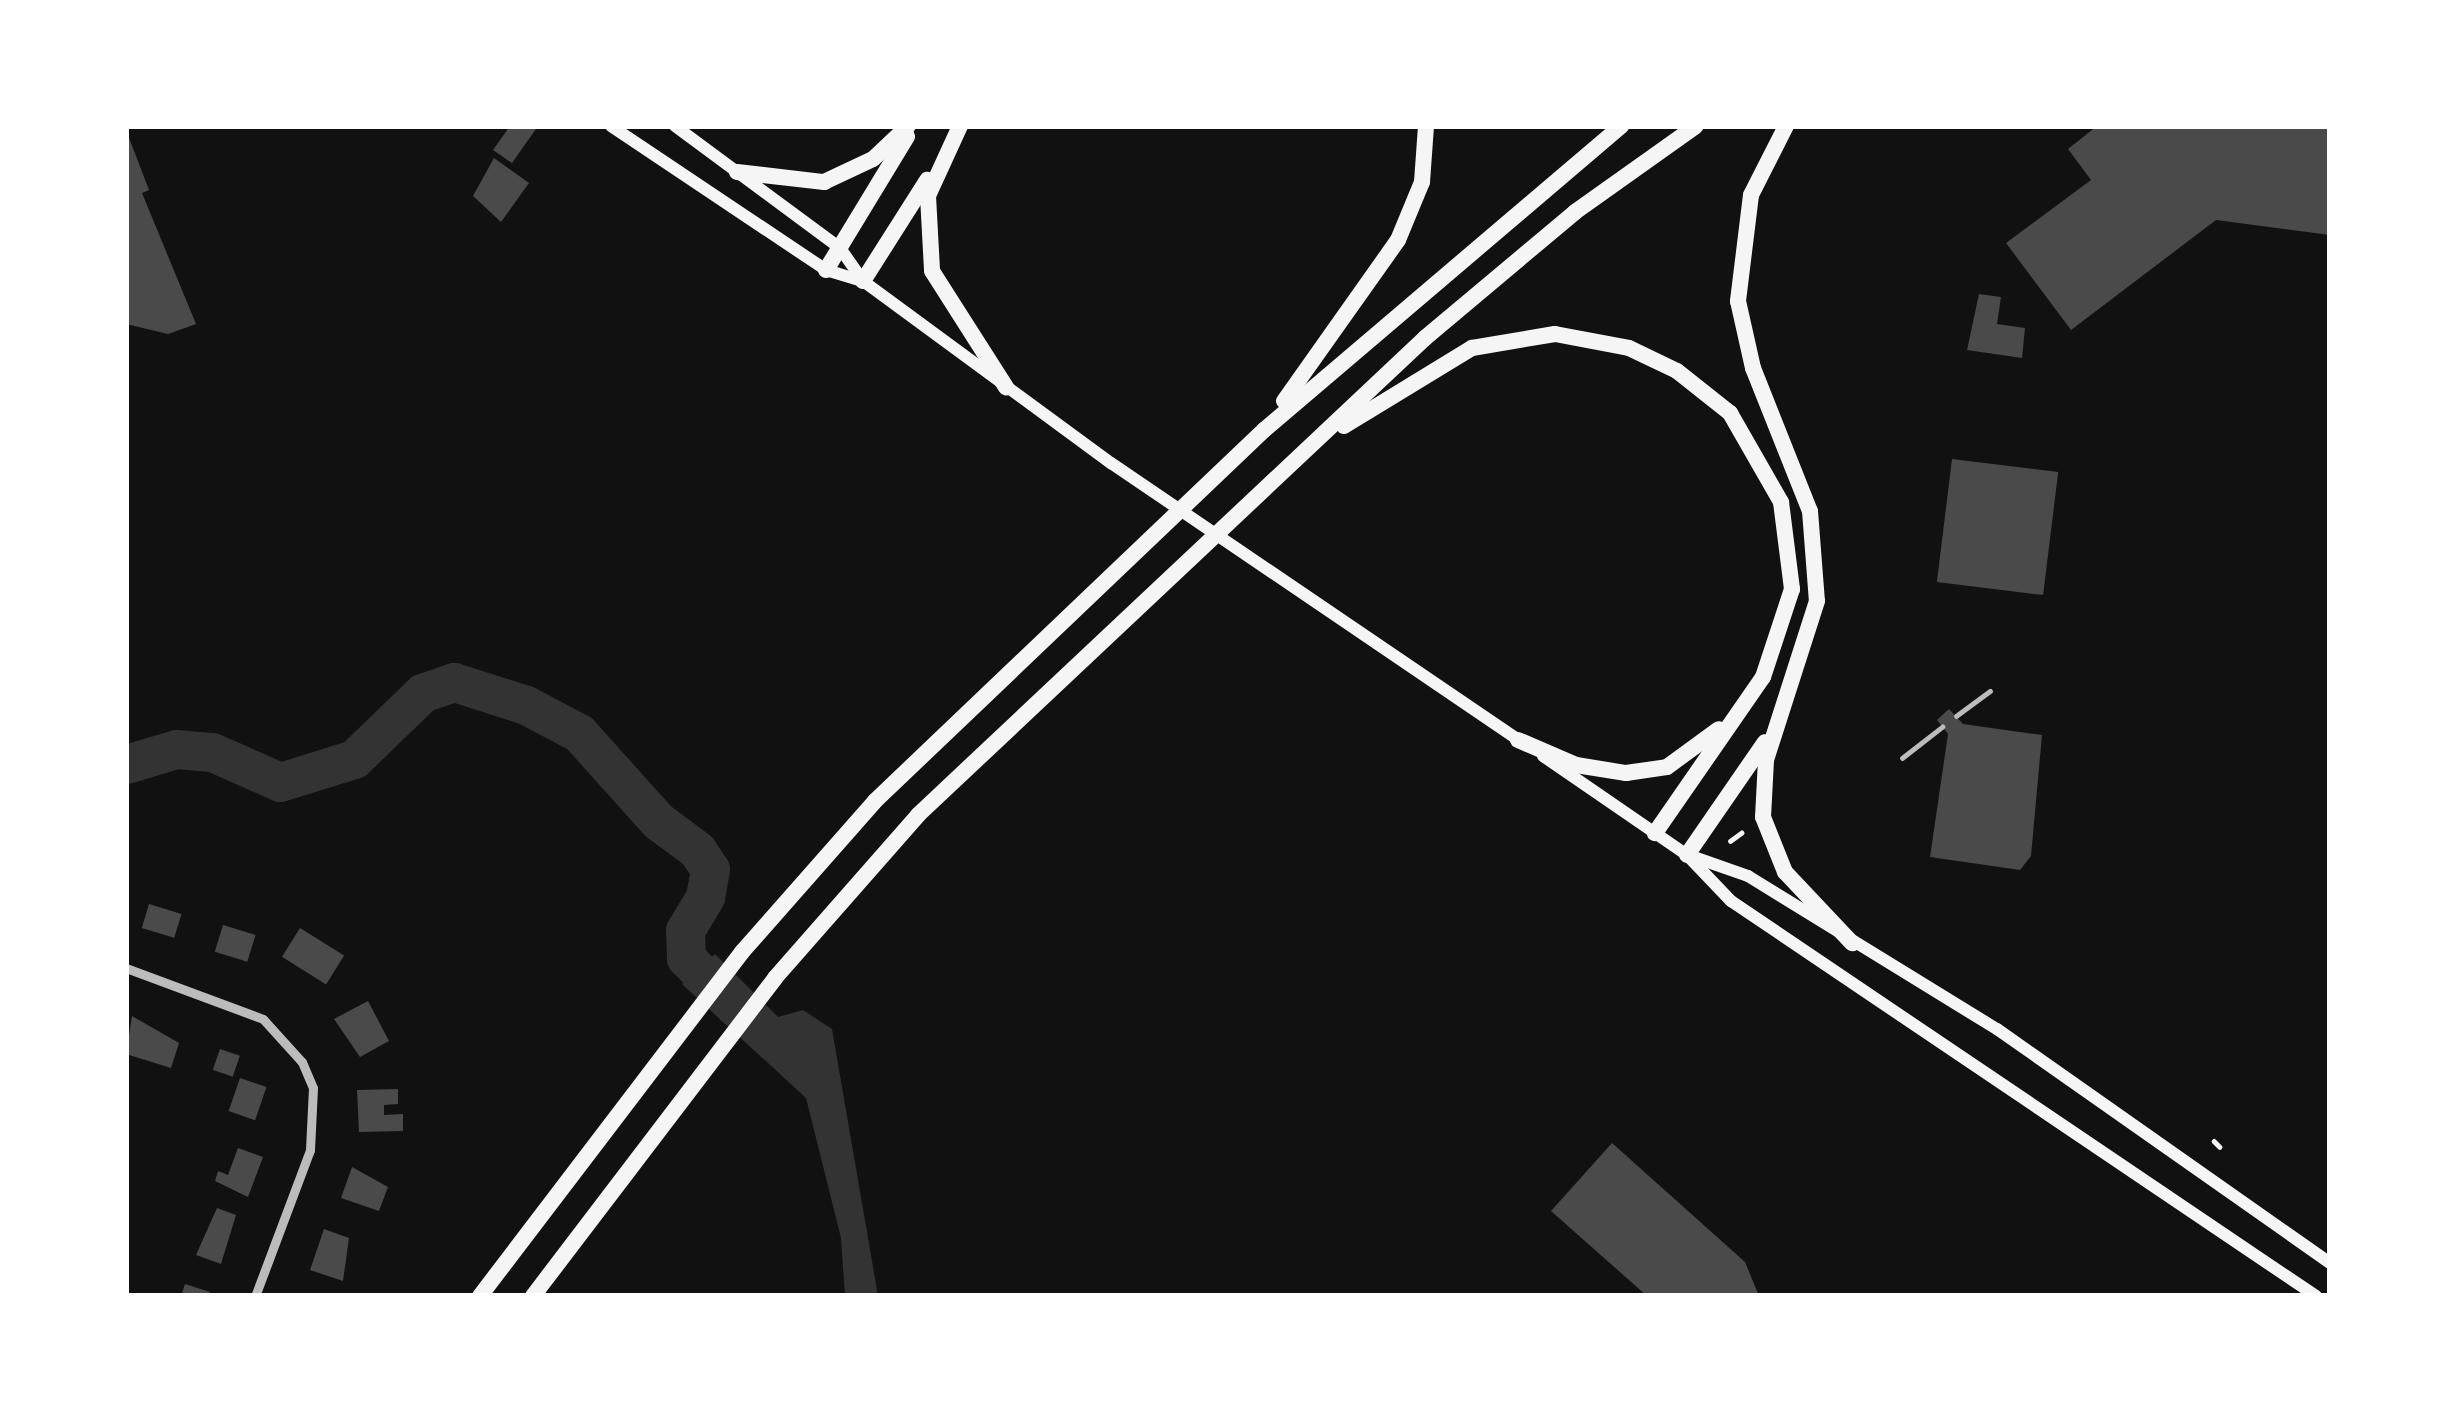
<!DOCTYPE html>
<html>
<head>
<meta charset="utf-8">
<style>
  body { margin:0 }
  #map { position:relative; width:2456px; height:1422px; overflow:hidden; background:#111; font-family:"Times New Roman",serif }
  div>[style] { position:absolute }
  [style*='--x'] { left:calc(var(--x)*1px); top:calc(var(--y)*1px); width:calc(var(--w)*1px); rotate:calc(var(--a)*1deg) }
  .water>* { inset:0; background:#333 }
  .river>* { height:39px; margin:-19.5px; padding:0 19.5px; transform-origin:19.5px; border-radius:19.5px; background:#333 }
  .building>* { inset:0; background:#4a4a4a; transform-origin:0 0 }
  .path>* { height:4.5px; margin:-2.25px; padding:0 2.25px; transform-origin:2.25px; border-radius:2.25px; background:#f5f5f5 }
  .service>* { height:4.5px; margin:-2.25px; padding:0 2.25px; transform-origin:2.25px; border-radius:2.25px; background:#bcbcbc }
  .minor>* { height:9px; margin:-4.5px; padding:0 4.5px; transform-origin:4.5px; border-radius:4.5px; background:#bcbcbc }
  .secondary>* { height:12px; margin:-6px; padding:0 6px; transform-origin:6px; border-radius:6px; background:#f5f5f5 }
  .motorway>* { height:16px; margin:-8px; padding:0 8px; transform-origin:8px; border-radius:8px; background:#f5f5f5 }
  span { translate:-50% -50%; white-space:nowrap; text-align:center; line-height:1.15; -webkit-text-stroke:9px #fff; paint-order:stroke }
  .frame { position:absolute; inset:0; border:129px solid #fff; pointer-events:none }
</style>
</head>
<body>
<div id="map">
  <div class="water">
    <i style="clip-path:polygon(715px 954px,778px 1017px,803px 1010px,832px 1029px,878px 1296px,845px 1296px,841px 1238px,806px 1098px,682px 984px)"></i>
  </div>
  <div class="river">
    <i style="--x:126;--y:764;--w:52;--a:-16.7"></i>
    <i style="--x:176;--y:749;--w:36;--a:5"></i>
    <i style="--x:212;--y:752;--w:74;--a:23.8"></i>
    <i style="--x:280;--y:782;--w:77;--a:-17.3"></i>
    <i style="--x:354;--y:759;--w:95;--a:-44.1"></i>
    <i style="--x:422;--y:693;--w:34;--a:-19"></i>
    <i style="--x:454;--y:682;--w:76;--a:17.7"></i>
    <i style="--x:526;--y:705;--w:60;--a:27.8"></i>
    <i style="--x:579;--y:733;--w:118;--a:48.1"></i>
    <i style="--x:658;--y:821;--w:49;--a:36.6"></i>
    <i style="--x:697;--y:850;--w:23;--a:56"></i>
    <i style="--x:710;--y:869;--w:28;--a:100"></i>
    <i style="--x:705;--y:897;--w:39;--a:121"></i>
    <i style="--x:685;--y:930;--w:28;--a:88"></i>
    <i style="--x:686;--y:958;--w:68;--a:45"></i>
  </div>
  <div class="building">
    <i style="clip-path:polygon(510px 126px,538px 126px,512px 163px,493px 150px)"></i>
    <i style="clip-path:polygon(2097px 126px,2330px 126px,2330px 235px,2216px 220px,2071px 330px,2006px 243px,2091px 180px,2068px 149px)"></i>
    <i style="clip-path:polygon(126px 130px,149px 190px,142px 193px,196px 324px,168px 334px,126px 324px)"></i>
    <i style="clip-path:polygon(494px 158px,529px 183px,501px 222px,473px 196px)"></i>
    <i style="clip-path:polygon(1979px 294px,2001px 297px,1997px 324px,2025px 328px,2022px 358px,1967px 350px)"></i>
    <i style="left:1952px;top:459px;width:107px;height:124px;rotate:7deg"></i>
    <i style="clip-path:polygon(1949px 709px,1963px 724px,2042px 735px,2031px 856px,2020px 870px,1930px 857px,1948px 734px,1937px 720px)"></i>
    <i style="left:149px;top:904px;width:34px;height:25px;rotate:17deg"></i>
    <i style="left:223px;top:925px;width:34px;height:28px;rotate:17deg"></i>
    <i style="left:300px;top:928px;width:52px;height:34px;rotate:32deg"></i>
    <i style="clip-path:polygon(368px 1001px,389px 1041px,360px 1057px,334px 1019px)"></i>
    <i style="clip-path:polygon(132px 1016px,179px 1043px,171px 1068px,126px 1054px)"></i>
    <i style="left:220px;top:1049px;width:21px;height:22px;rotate:19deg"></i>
    <i style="left:240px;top:1078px;width:28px;height:35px;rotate:19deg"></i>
    <i style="clip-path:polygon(398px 1089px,398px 1104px,384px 1105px,384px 1115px,403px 1114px,403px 1131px,359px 1132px,357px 1090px)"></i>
    <i style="clip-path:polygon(1612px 1143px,1745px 1262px,1759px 1296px,1647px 1296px,1551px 1211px)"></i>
    <i style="clip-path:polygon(238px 1148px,263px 1157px,248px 1197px,215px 1181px,218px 1171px,228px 1175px)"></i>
    <i style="clip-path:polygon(352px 1167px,388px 1187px,379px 1211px,341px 1198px)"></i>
    <i style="clip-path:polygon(217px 1208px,236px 1215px,221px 1264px,196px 1255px)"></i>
    <i style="clip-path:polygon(324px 1229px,349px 1238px,343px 1281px,310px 1270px)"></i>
    <i style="clip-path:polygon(185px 1284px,210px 1292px,209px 1296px,181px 1296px)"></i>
  </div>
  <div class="path">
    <i style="--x:1730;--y:841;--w:14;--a:-36"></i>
    <i style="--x:2214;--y:1141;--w:8;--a:45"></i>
  </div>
  <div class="service">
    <i style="--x:1956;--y:716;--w:42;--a:-36.3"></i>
    <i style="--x:1902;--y:758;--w:51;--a:-37.8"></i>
  </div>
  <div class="minor">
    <i style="--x:126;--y:968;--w:146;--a:20.4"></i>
    <i style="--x:263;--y:1019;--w:58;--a:47.8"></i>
    <i style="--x:302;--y:1062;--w:28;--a:67"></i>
    <i style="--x:313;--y:1088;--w:62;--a:92.8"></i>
    <i style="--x:310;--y:1150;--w:156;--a:110.6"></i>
  </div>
  <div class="secondary">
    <i style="--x:611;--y:126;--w:259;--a:33.8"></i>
    <i style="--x:826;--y:270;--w:38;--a:17"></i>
    <i style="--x:675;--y:126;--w:205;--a:36.5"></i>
    <i style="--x:840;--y:248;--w:40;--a:55.1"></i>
    <i style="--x:863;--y:281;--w:308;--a:36.3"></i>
    <i style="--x:1111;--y:463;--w:496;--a:34.2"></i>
    <i style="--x:1543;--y:756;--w:175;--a:34.5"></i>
    <i style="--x:1687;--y:855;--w:64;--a:46.3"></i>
    <i style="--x:1731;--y:901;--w:706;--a:34.03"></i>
    <i style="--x:1688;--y:855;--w:64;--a:19.3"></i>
    <i style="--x:1748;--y:876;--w:292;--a:31.6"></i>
    <i style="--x:1997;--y:1029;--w:407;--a:35.1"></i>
  </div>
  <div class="motorway">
    <i style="--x:960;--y:126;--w:77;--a:114.6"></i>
    <i style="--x:928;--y:196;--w:75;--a:86.9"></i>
    <i style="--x:932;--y:271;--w:138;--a:57.5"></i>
    <i style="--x:1786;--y:126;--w:77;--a:116.9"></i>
    <i style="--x:1751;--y:195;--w:107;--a:97"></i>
    <i style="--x:1738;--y:301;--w:69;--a:77.4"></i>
    <i style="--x:1753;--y:368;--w:154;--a:68.3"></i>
    <i style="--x:1810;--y:511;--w:90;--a:85.6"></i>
    <i style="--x:1817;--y:601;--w:167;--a:107.8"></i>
    <i style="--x:1766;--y:760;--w:57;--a:93"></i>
    <i style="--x:1763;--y:817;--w:59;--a:68.2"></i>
    <i style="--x:1785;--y:872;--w:98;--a:46.7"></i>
    <i style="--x:737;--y:172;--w:88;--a:6.6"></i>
    <i style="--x:824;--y:182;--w:54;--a:-25.1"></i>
    <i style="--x:873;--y:159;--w:48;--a:-43.3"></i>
    <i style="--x:826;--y:270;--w:156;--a:-58.7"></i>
    <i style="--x:863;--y:281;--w:120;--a:-57.6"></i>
    <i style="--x:1284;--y:401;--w:197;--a:-54.7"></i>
    <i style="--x:1398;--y:240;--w:63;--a:-67.5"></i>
    <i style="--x:1422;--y:182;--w:56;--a:-85.9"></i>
    <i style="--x:1344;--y:426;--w:150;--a:-31.4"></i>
    <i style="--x:1472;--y:348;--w:84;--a:-9.6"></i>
    <i style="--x:1555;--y:334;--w:75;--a:10.7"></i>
    <i style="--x:1629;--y:348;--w:53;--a:25.6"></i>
    <i style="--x:1677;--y:371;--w:68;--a:38.4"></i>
    <i style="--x:1730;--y:413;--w:103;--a:60.2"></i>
    <i style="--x:1781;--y:502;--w:88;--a:82.8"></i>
    <i style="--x:1792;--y:589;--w:93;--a:108.2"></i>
    <i style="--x:1763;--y:677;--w:190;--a:124.7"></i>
    <i style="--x:1518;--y:740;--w:63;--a:23.3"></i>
    <i style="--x:1576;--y:765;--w:51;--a:9.1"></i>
    <i style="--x:1626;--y:773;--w:41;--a:-8.3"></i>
    <i style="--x:1667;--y:767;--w:64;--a:-36.2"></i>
    <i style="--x:1687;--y:855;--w:137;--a:-55.4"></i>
    <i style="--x:480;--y:1296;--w:432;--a:-52.7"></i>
    <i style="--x:742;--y:952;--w:201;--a:-48.6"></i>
    <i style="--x:875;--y:801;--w:538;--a:-43.64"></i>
    <i style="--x:1264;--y:430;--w:469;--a:-40.4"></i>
    <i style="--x:533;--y:1296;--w:400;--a:-52.7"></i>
    <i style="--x:775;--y:978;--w:217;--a:-48.7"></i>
    <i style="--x:918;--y:815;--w:696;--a:-43.25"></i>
    <i style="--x:1425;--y:338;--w:196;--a:-40"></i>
    <i style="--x:1575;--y:212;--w:148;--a:-35.4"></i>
  </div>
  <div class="frame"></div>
</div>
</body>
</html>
